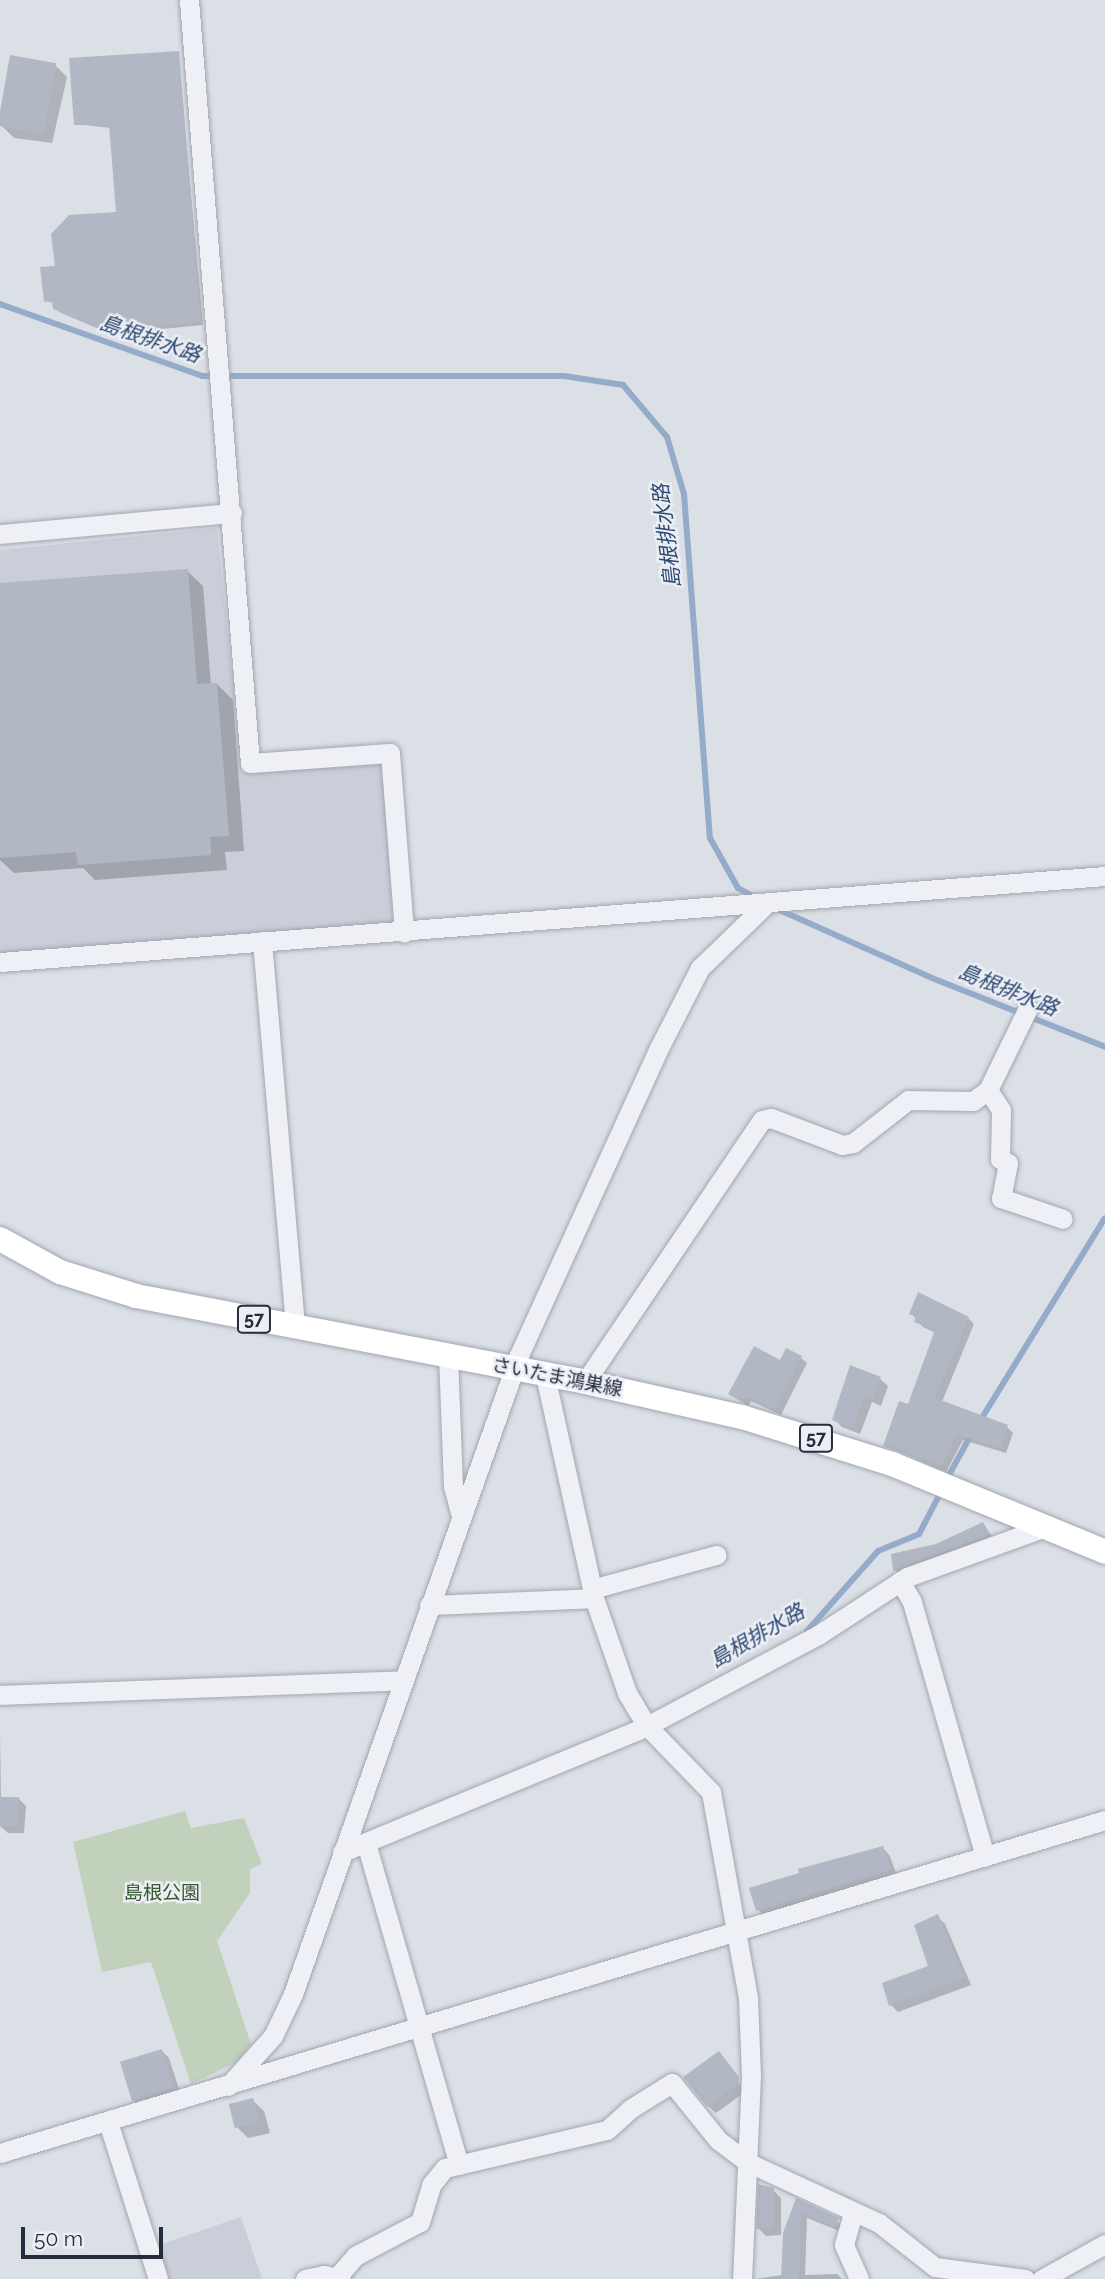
<!DOCTYPE html>
<html>
<head>
<meta charset="utf-8">
<style>
  body { margin:0 }
  #map { position:relative; width:1105px; height:2279px; overflow:hidden; background:#dbdfe6; font-family:Raleway,"Noto Sans JP",sans-serif }
  div>[style] { position:absolute }
  [style*='--x'] { left:calc(var(--x)*1px); top:calc(var(--y)*1px); width:calc(var(--w)*1px); rotate:calc(var(--a)*1deg) }
  .built>* { inset:0; background:#c9ced9 }
  .green>* { inset:0; background:#c1d1bc }
  .shadow>* { inset:0; background:#0003 }
  .stream>* { height:6px; margin:-3px; padding:0 3px; transform-origin:3px; border-radius:3px; background:#94acc9 }
  .building>* { inset:0; background:#b2b8c3; transform-origin:0 0 }
  .roads { filter:drop-shadow(0 0 2px #a1a6b0) drop-shadow(0 0 2px #a1a6b0) }
  .minor>* { height:19px; margin:-9.5px; padding:0 9.5px; transform-origin:9.5px; border-radius:9.5px; background:#eef0f5 }
  .major>* { height:24px; margin:-12px; padding:0 12px; transform-origin:12px; border-radius:12px; background:#fff }
  span { translate:-50% -50%; white-space:nowrap; text-align:center; line-height:1.15; -webkit-text-stroke:5px #ebeef4; paint-order:stroke }
  .shield-label span { padding:2px 5px; background:#ebeef4; border:2px solid; border-radius:5px; -webkit-text-stroke-width:0 }
  .shield-label { font-size:18px; color:#252d3d; font-weight:700 }
  .street-label { font-size:19px; color:#252d3d }
  .park-label { font-size:19px; color:#385932 }
  .water-label { font-size:21px; color:#2e4a72; font-style:italic }
  .scale { position:absolute; left:21px; top:2227px; width:142px; height:32px; box-sizing:border-box; border:4px solid #252d3d; border-top:0; padding-left:9px; font-size:21px; line-height:24px; white-space:nowrap; color:#252d3d; -webkit-text-stroke:5px #ebeef4; paint-order:stroke }
</style>
</head>
<body>
<div id="map">
  <div class="built">
    <i style="clip-path:polygon(217px 528px,242px 772px,383px 762px,393px 924px,0 954px,0 550px)"></i>
    <i style="clip-path:polygon(241px 2217px,262px 2279px,167px 2279px,156px 2246px)"></i>
  </div>
  <div class="green">
    <i style="clip-path:polygon(185px 1811px,191px 1828px,244px 1818px,262px 1864px,250px 1869px,250px 1893px,217px 1941px,251px 2044px,237px 2062px,191px 2084px,151px 1962px,102px 1972px,73px 1842px)"></i>
  </div>
  <div class="shadow">
    <i style="clip-path:polygon(178px 52px,203px 325px,111px 334px,59px 312px,54px 303px,46px 301px,57px 267px,118px 214px,111px 128px,76px 124px)"></i>
    <i style="clip-path:polygon(55px 65px,67px 77px,52px 143px,14px 138px,2px 126px)"></i>
    <i style="clip-path:polygon(187px 571px,203px 586px,211px 685px,217px 684px,233px 700px,244px 851px,225px 852px,227px 870px,95px 880px,83px 868px,14px 873px,0 860px,0 585px)"></i>
    <i style="clip-path:polygon(911px 1313px,968px 1318px,974px 1324px,942px 1402px,1007px 1427px,1013px 1433px,1006px 1453px,963px 1440px,946px 1472px,885px 1445px,909px 1406px,936px 1333px,923px 1327px)"></i>
    <i style="clip-path:polygon(801px 1358px,807px 1363px,781px 1415px,751px 1401px,748px 1406px,730px 1394px,781px 1362px)"></i>
    <i style="clip-path:polygon(880px 1379px,888px 1386px,881px 1406px,872px 1402px,860px 1434px,842px 1427px,834px 1419px)"></i>
    <i style="clip-path:polygon(983px 1524px,996px 1542px,902px 1578px,895px 1570px)"></i>
    <i style="clip-path:polygon(0 1729px,1px 1799px,18px 1798px,26px 1806px,24px 1833px,8px 1833px,0 1826px)"></i>
    <i style="clip-path:polygon(883px 1848px,890px 1856px,897px 1877px,766px 1917px,758px 1910px)"></i>
    <i style="clip-path:polygon(938px 1917px,945px 1924px,971px 1985px,898px 2012px,891px 2005px,930px 1967px)"></i>
    <i style="clip-path:polygon(162px 2051px,169px 2058px,181px 2095px,140px 2107px,133px 2100px)"></i>
    <i style="clip-path:polygon(719px 2053px,745px 2092px,716px 2113px,708px 2106px)"></i>
    <i style="clip-path:polygon(252px 2100px,264px 2111px,270px 2133px,248px 2138px,236px 2126px)"></i>
    <i style="clip-path:polygon(773px 2190px,781px 2198px,781px 2235px,766px 2236px,758px 2228px)"></i>
    <i style="clip-path:polygon(797px 2201px,844px 2226px,842px 2232px,807px 2218px,805px 2275px,837px 2274px,842px 2279px,756px 2279px,783px 2275px)"></i>
  </div>
  <div class="stream">
    <i style="--x:0;--y:304;--w:214;--a:19.6"></i>
    <i style="--x:202;--y:376;--w:362;--a:0"></i>
    <i style="--x:564;--y:376;--w:60;--a:8.7"></i>
    <i style="--x:623;--y:385;--w:68;--a:49.8"></i>
    <i style="--x:667;--y:437;--w:59;--a:73.4"></i>
    <i style="--x:684;--y:494;--w:345;--a:85.7"></i>
    <i style="--x:710;--y:838;--w:57;--a:60.8"></i>
    <i style="--x:738;--y:888;--w:21;--a:29"></i>
    <i style="--x:775;--y:908;--w:172;--a:24"></i>
    <i style="--x:932;--y:978;--w:186;--a:21.7"></i>
    <i style="--x:980;--y:1421;--w:238;--a:-58.4"></i>
    <i style="--x:945;--y:1482;--w:56;--a:-61.1"></i>
    <i style="--x:807;--y:1631;--w:107;--a:-48.4"></i>
    <i style="--x:878;--y:1551;--w:44;--a:-22.5"></i>
    <i style="--x:919;--y:1534;--w:47;--a:-62.4"></i>
  </div>
  <div class="building">
    <i style="clip-path:polygon(179px 51px,201px 322px,106px 331px,53px 309px,52px 300px,44px 302px,40px 267px,55px 266px,51px 234px,69px 215px,116px 212px,109px 125px,74px 125px,69px 58px)"></i>
    <i style="left:10px;top:55px;width:47px;height:72px;rotate:10deg"></i>
    <i style="clip-path:polygon(188px 569px,197px 684px,217px 683px,229px 836px,210px 837px,211px 855px,78px 865px,76px 852px,0 858px,0 583px)"></i>
    <i style="clip-path:polygon(918px 1292px,969px 1317px,935px 1398px,1008px 1425px,1000px 1448px,956px 1435px,940px 1467px,883px 1446px,899px 1401px,908px 1404px,935px 1330px,914px 1322px,916px 1317px,909px 1314px)"></i>
    <i style="clip-path:polygon(754px 1346px,780px 1360px,786px 1348px,802px 1356px,774px 1410px,745px 1396px,742px 1402px,728px 1394px)"></i>
    <i style="clip-path:polygon(850px 1365px,881px 1377px,873px 1399px,864px 1396px,853px 1428px,832px 1420px)"></i>
    <i style="clip-path:polygon(983px 1522px,990px 1534px,893px 1571px,891px 1554px,936px 1544px)"></i>
    <i style="left:0;top:1797px;width:19px;height:29px"></i>
    <i style="clip-path:polygon(883px 1846px,891px 1870px,756px 1911px,749px 1888px,799px 1873px,798px 1869px)"></i>
    <i style="clip-path:polygon(938px 1914px,965px 1978px,889px 2006px,882px 1983px,928px 1966px,914px 1925px)"></i>
    <i style="left:162px;top:2049px;width:41px;height:44px;rotate:73deg"></i>
    <i style="clip-path:polygon(719px 2051px,739px 2077px,738px 2084px,707px 2107px,683px 2077px)"></i>
    <i style="left:253px;top:2098px;width:25px;height:25px;rotate:76deg"></i>
    <i style="clip-path:polygon(758px 2184px,774px 2188px,774px 2228px,756px 2229px)"></i>
    <i style="clip-path:polygon(796px 2198px,839px 2218px,835px 2227px,801px 2213px,799px 2279px,781px 2279px,783px 2233px)"></i>
  </div>
  <div class="roads">
    <div class="minor">
      <i style="--x:189;--y:0;--w:765;--a:85.43"></i>
      <i style="--x:250;--y:763;--w:140;--a:-4.1"></i>
      <i style="--x:390;--y:753;--w:180;--a:85.5"></i>
      <i style="--x:0;--y:534;--w:233;--a:-5.2"></i>
      <i style="--x:262;--y:941;--w:386;--a:85.1"></i>
      <i style="--x:0;--y:962;--w:1108;--a:-4.45"></i>
      <i style="--x:988;--y:1090;--w:24;--a:57"></i>
      <i style="--x:1001;--y:1110;--w:49;--a:91.2"></i>
      <i style="--x:1000;--y:1159;--w:9;--a:27"></i>
      <i style="--x:1008;--y:1163;--w:36;--a:101"></i>
      <i style="--x:1001;--y:1198;--w:65;--a:18.7"></i>
      <i style="--x:448;--y:1356;--w:130;--a:87.8"></i>
      <i style="--x:453;--y:1486;--w:31;--a:75"></i>
      <i style="--x:545;--y:1375;--w:228;--a:77.6"></i>
      <i style="--x:594;--y:1598;--w:101;--a:70.8"></i>
      <i style="--x:627;--y:1693;--w:39;--a:59"></i>
      <i style="--x:647;--y:1726;--w:92;--a:45.9"></i>
      <i style="--x:711;--y:1792;--w:209;--a:79.8"></i>
      <i style="--x:748;--y:1998;--w:77;--a:87.8"></i>
      <i style="--x:751;--y:2075;--w:204;--a:92.5"></i>
      <i style="--x:585;--y:1382;--w:316;--a:-56"></i>
      <i style="--x:762;--y:1120;--w:9;--a:-13"></i>
      <i style="--x:771;--y:1118;--w:76;--a:20.8"></i>
      <i style="--x:842;--y:1145;--w:11;--a:-10"></i>
      <i style="--x:853;--y:1143;--w:70;--a:-38"></i>
      <i style="--x:908;--y:1100;--w:65;--a:0.9"></i>
      <i style="--x:973;--y:1101;--w:19;--a:-36"></i>
      <i style="--x:988;--y:1090;--w:91;--a:-64"></i>
      <i style="--x:900;--y:1581;--w:24;--a:60"></i>
      <i style="--x:912;--y:1602;--w:265;--a:74"></i>
      <i style="--x:592;--y:1589;--w:129;--a:-15.3"></i>
      <i style="--x:429;--y:1605;--w:165;--a:-2.4"></i>
      <i style="--x:0;--y:1695;--w:402;--a:-2.1"></i>
      <i style="--x:366;--y:1843;--w:335;--a:73.9"></i>
      <i style="--x:342;--y:1852;--w:330;--a:-22.4"></i>
      <i style="--x:647;--y:1726;--w:194;--a:-28"></i>
      <i style="--x:818;--y:1635;--w:106;--a:-33.1"></i>
      <i style="--x:907;--y:1577;--w:150;--a:-19.9"></i>
      <i style="--x:228;--y:2086;--w:67;--a:-48"></i>
      <i style="--x:273;--y:2036;--w:47;--a:-64.5"></i>
      <i style="--x:293;--y:1994;--w:678;--a:-70.52"></i>
      <i style="--x:519;--y:1355;--w:337;--a:-65.5"></i>
      <i style="--x:659;--y:1048;--w:90;--a:-62.9"></i>
      <i style="--x:700;--y:968;--w:89;--a:-44.1"></i>
      <i style="--x:108;--y:2122;--w:165;--a:72.3"></i>
      <i style="--x:0;--y:2153;--w:1154;--a:-16.77"></i>
      <i style="--x:853;--y:2213;--w:33;--a:106"></i>
      <i style="--x:844;--y:2245;--w:37;--a:66"></i>
      <i style="--x:337;--y:2277;--w:28;--a:-49"></i>
      <i style="--x:355;--y:2256;--w:73;--a:-27.6"></i>
      <i style="--x:420;--y:2222;--w:39;--a:-73"></i>
      <i style="--x:431;--y:2185;--w:22;--a:-51"></i>
      <i style="--x:445;--y:2168;--w:166;--a:-13.2"></i>
      <i style="--x:607;--y:2130;--w:31;--a:-42"></i>
      <i style="--x:630;--y:2109;--w:49;--a:-31.8"></i>
      <i style="--x:672;--y:2083;--w:73;--a:51.1"></i>
      <i style="--x:718;--y:2140;--w:36;--a:37"></i>
      <i style="--x:747;--y:2162;--w:145;--a:24.8"></i>
      <i style="--x:879;--y:2223;--w:71;--a:38.2"></i>
      <i style="--x:935;--y:2267;--w:91;--a:7.6"></i>
      <i style="--x:305;--y:2279;--w:19;--a:-12"></i>
      <i style="--x:324;--y:2275;--w:17;--a:13"></i>
      <i style="--x:1042;--y:2279;--w:72;--a:-29.1"></i>
    </div>
    <div class="major">
      <i style="--x:0;--y:1239;--w:68;--a:28.8"></i>
      <i style="--x:60;--y:1272;--w:80;--a:17.5"></i>
      <i style="--x:136;--y:1296;--w:457;--a:10.8"></i>
      <i style="--x:585;--y:1382;--w:161;--a:12.6"></i>
      <i style="--x:742;--y:1417;--w:157;--a:17.4"></i>
      <i style="--x:892;--y:1464;--w:230;--a:22.4"></i>
    </div>
  </div>
  <div class="shield-label">
    <span style="left:254px;top:1319px">57</span>
    <span style="left:816px;top:1438px">57</span>
  </div>
  <div class="street-label">
    <span style="left:557px;top:1377px;rotate:11deg">さいたま鴻巣線</span>
  </div>
  <div class="park-label">
    <span style="left:162px;top:1893px">島根公園</span>
  </div>
  <div class="water-label">
    <span style="left:150px;top:339px;rotate:19deg">島根排水路</span>
    <span style="left:667px;top:536px;rotate:-97deg">島根排水路</span>
    <span style="left:1008px;top:990px;rotate:22deg">島根排水路</span>
    <span style="left:757px;top:1636px;rotate:-30deg">島根排水路</span>
  </div>
  <div class="scale">50 m</div>
</div>
</body>
</html>
